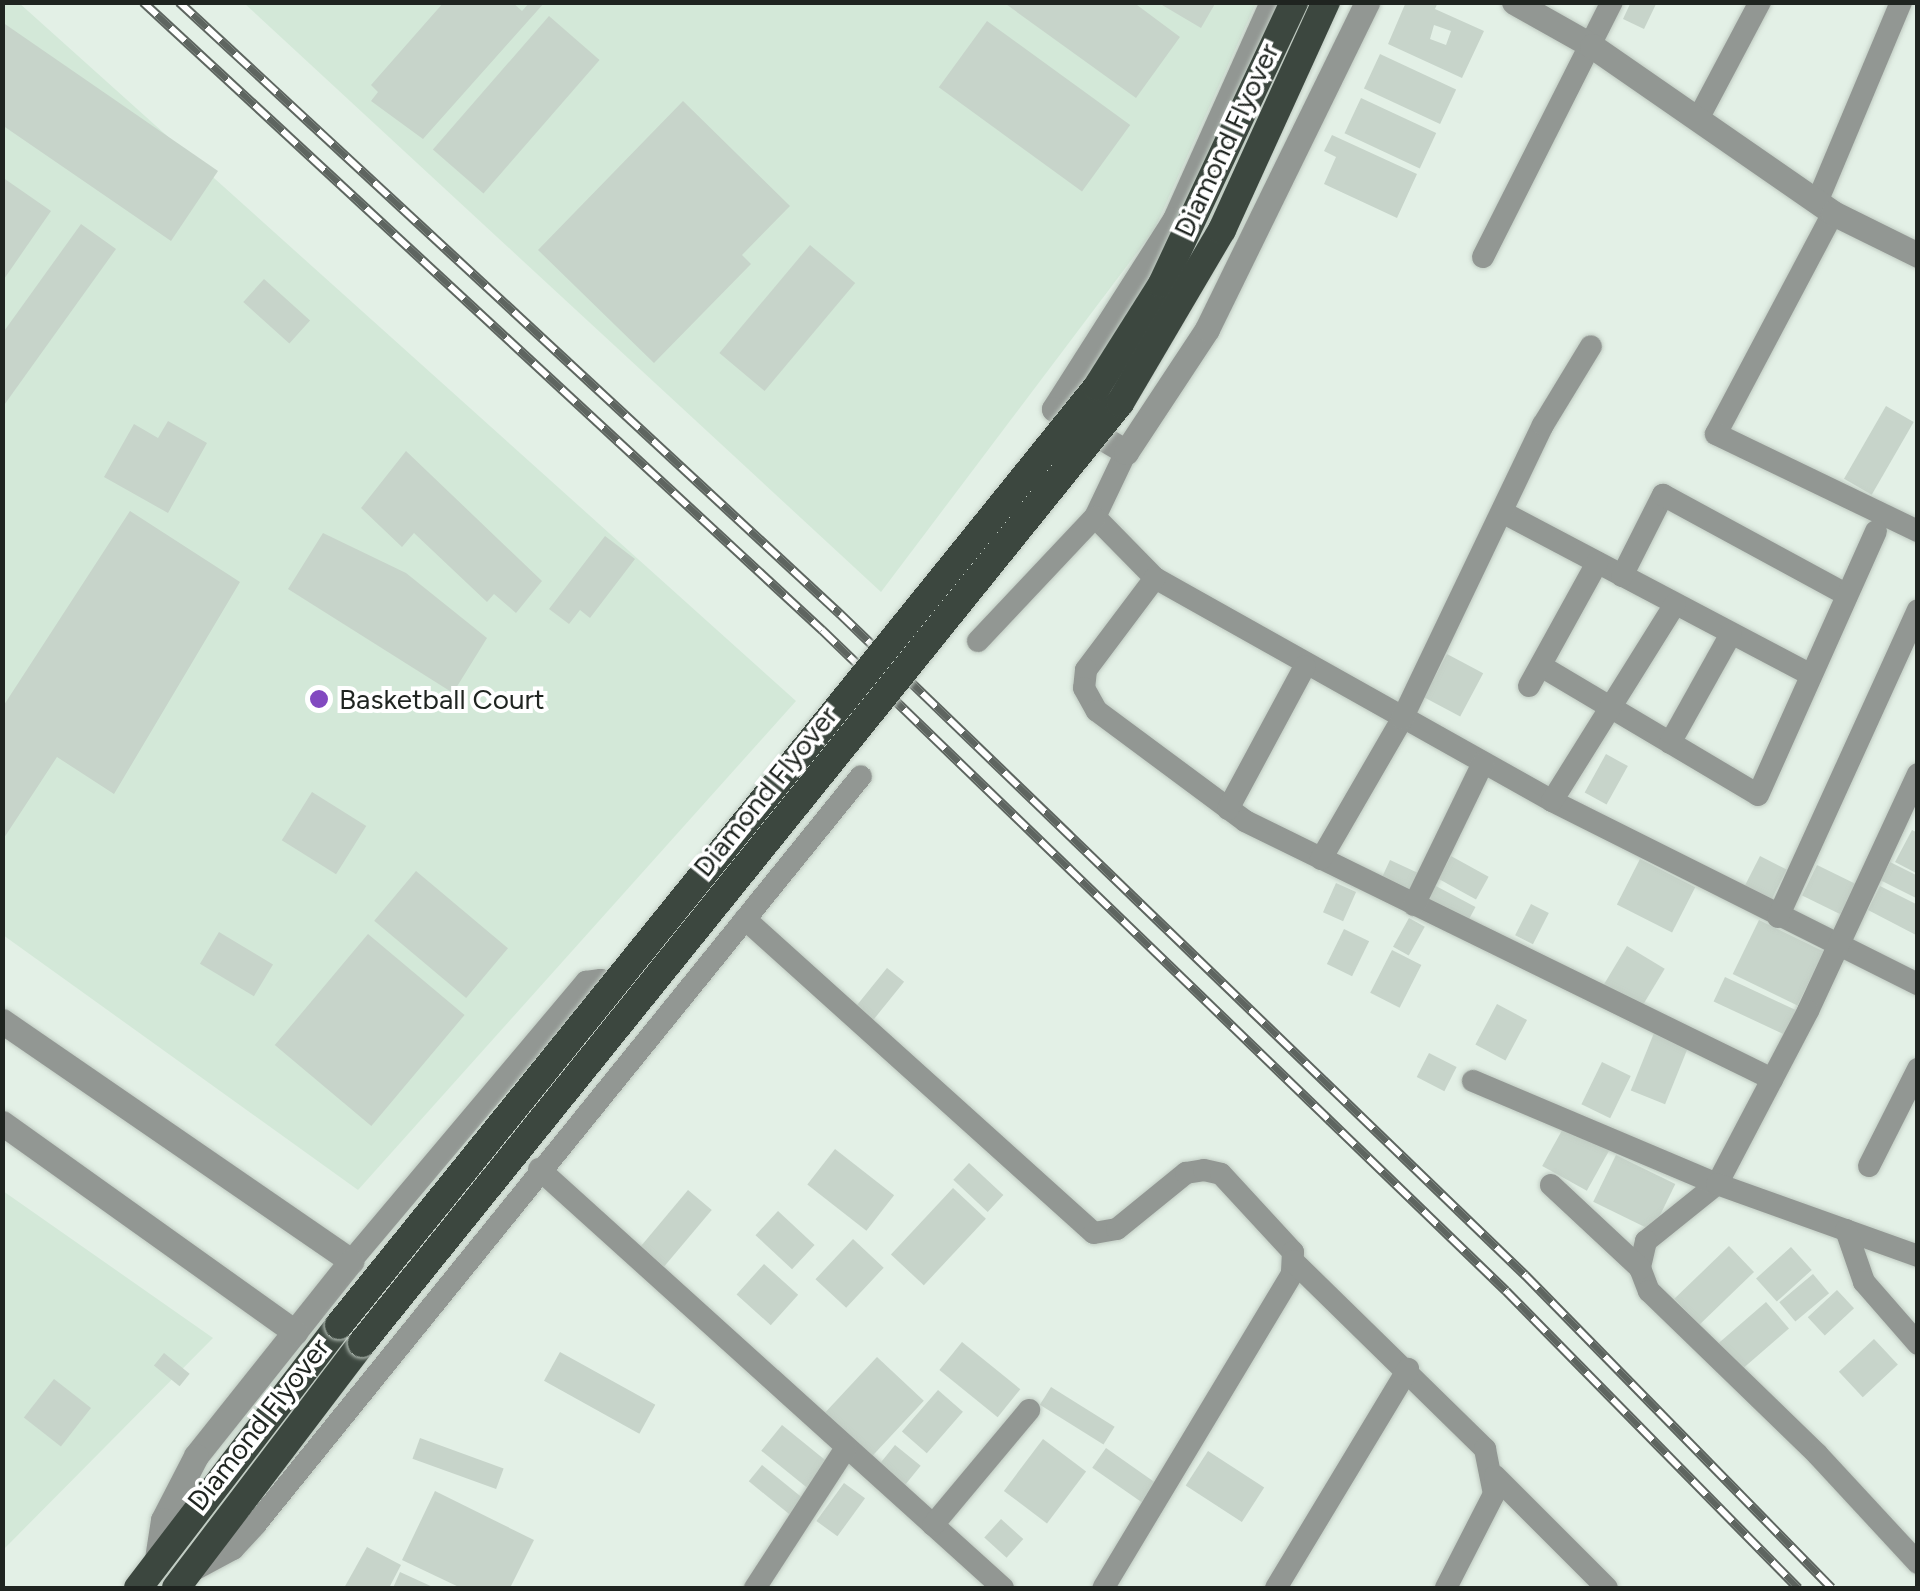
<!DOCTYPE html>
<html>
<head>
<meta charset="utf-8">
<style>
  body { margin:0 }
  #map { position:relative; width:1920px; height:1591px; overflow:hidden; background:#e3f0e6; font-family:Figtree,sans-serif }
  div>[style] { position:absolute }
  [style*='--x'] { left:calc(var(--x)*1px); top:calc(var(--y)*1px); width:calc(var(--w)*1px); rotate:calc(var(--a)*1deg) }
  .built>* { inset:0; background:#d3e8d8 }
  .building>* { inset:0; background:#c7d4ca; transform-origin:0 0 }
  .roads { filter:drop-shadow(0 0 2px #c0cbc2) drop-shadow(0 0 2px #c0cbc2) }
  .minor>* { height:22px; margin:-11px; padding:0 11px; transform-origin:11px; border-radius:11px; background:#929793 }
  .tertiary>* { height:25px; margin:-12.5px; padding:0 12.5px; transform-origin:12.5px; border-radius:12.5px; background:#929793 }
  .trunk>* { height:28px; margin:-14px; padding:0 14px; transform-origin:14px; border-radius:14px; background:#3c473f }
  .rail>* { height:10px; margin-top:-5px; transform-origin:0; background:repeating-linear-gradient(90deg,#fff 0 19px,#5e6560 0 38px); box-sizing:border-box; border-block:2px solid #5e6560 }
  .bridges { filter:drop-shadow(0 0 2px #c0cbc2) drop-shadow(0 0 2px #c0cbc2) }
  .trunk-bridge>* { height:28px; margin:-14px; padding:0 14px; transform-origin:14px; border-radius:14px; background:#3c473f }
  .dots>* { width:28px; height:28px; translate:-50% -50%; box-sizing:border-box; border:5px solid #fff; border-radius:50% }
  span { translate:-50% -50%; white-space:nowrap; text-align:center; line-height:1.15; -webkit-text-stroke:8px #fff; paint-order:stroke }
  .street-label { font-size:28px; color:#1f2420 }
  .poi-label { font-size:28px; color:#1f2420 }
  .left { translate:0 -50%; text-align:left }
  .frame { position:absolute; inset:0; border:5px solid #1f2420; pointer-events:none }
</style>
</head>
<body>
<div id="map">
  <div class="built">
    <i style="clip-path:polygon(18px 2px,796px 701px,358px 1190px,3px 935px,2px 3px)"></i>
    <i style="clip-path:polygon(244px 3px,1256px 3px,1154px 230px,881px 592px)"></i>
    <i style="clip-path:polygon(3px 1191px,213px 1338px,3px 1550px)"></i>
  </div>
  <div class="building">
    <i style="clip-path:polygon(444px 2px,512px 2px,522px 11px,530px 2px,545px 2px,423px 139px,371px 101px,378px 92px,371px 85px)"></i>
    <i style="clip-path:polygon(1003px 2px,1133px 2px,1180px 37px,1136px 98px)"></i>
    <i style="clip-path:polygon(1157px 2px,1216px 2px,1201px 28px)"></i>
    <i style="clip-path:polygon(evenodd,1406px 2px,1438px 2px,1435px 9px,1484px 31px,1462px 78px,1388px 44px,1406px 2px,1434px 25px,1451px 31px,1446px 45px,1430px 39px,1434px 25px)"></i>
    <i style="clip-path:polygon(1631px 2px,1657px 2px,1644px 29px,1623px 19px)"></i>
    <i style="left:549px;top:16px;width:67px;height:177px;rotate:41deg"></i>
    <i style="left:987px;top:21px;width:177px;height:82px;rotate:36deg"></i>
    <i style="clip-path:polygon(2px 22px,218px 171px,171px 241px,2px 125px)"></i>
    <i style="left:1380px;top:54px;width:84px;height:38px;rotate:25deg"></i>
    <i style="left:1361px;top:98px;width:83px;height:39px;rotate:25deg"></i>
    <i style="clip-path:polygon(683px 101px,790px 206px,742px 255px,751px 264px,654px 363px,538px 250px)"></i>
    <i style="clip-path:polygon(1332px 135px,1417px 174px,1397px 218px,1324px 184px,1336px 157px,1324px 151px)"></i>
    <i style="clip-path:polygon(2px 177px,51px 211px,2px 282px)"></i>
    <i style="clip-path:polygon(81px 224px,116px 249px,2px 408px,2px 334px)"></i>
    <i style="left:810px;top:245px;width:59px;height:141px;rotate:40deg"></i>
    <i style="left:264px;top:279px;width:62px;height:31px;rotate:42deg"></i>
    <i style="left:1886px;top:406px;width:32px;height:84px;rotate:30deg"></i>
    <i style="clip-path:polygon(168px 421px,207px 443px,168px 513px,104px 477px,134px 424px,158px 438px)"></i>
    <i style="clip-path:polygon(406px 451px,542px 581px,516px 613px,494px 594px,487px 602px,414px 533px,402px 547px,361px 508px)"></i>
    <i style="clip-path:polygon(130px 511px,240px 582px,114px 794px,57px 757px,2px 841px,2px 708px)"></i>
    <i style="clip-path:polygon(323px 533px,406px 573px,487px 638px,453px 693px,288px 589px)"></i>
    <i style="clip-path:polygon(605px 536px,635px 559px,590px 618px,580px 610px,569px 624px,549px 609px)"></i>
    <i style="left:1447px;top:654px;width:41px;height:49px;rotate:28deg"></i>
    <i style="left:1606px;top:754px;width:25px;height:44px;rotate:29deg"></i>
    <i style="left:312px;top:792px;width:64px;height:57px;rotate:32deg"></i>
    <i style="clip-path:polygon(1912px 830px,1918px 833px,1918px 874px,1895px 862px)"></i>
    <i style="left:1451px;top:856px;width:43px;height:26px;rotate:29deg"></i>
    <i style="left:1760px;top:856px;width:30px;height:36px;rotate:27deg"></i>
    <i style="left:1640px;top:859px;width:62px;height:51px;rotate:27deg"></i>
    <i style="left:1390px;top:860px;width:31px;height:20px;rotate:25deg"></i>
    <i style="clip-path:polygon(1890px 862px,1918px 876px,1918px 899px,1880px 880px)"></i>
    <i style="left:1817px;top:865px;width:46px;height:34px;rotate:26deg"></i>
    <i style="left:416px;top:871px;width:120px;height:65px;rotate:40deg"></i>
    <i style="left:1336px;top:883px;width:22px;height:32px;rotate:24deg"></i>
    <i style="left:1434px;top:885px;width:47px;height:21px;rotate:28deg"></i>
    <i style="clip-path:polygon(1880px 886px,1918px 905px,1916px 935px,1868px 910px)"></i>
    <i style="left:1531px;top:904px;width:20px;height:35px;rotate:27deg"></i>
    <i style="left:1409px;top:918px;width:18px;height:33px;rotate:29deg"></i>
    <i style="left:1759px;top:920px;width:72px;height:60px;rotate:26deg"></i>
    <i style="left:1344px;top:929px;width:28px;height:39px;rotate:26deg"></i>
    <i style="left:219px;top:932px;width:63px;height:37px;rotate:31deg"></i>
    <i style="left:368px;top:934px;width:126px;height:145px;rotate:40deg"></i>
    <i style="left:1627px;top:946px;width:44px;height:47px;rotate:31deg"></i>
    <i style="left:1392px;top:950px;width:33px;height:48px;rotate:27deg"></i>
    <i style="left:887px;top:968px;width:22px;height:51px;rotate:39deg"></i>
    <i style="left:1725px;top:977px;width:78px;height:27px;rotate:25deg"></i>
    <i style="left:1497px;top:1004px;width:34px;height:46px;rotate:28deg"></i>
    <i style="left:1654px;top:1033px;width:37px;height:62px;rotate:22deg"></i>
    <i style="left:1429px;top:1053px;width:31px;height:27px;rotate:27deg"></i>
    <i style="left:1602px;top:1062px;width:32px;height:47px;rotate:26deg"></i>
    <i style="left:1565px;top:1125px;width:51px;height:47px;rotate:29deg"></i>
    <i style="left:835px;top:1149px;width:75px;height:45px;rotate:38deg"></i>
    <i style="left:1616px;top:1155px;width:66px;height:52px;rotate:26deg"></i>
    <i style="left:969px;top:1163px;width:47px;height:23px;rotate:43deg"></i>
    <i style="left:953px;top:1188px;width:45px;height:91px;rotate:43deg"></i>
    <i style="left:688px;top:1190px;width:31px;height:74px;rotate:40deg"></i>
    <i style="left:778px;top:1211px;width:50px;height:33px;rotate:43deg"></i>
    <i style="left:853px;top:1239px;width:42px;height:55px;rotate:43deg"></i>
    <i style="left:1729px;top:1246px;width:36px;height:76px;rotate:46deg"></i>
    <i style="left:1791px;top:1247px;width:31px;height:47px;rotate:48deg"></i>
    <i style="left:764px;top:1264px;width:46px;height:41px;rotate:42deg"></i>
    <i style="left:1813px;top:1274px;width:25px;height:44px;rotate:50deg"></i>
    <i style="left:1837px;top:1290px;width:25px;height:40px;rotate:47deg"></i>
    <i style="left:1766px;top:1302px;width:35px;height:63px;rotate:49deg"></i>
    <i style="left:1874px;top:1339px;width:35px;height:48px;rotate:47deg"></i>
    <i style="left:962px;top:1342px;width:75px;height:36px;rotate:39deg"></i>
    <i style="left:560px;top:1352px;width:109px;height:33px;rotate:29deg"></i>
    <i style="left:164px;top:1353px;width:33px;height:16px;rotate:39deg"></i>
    <i style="left:877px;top:1357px;width:64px;height:79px;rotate:43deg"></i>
    <i style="left:54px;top:1379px;width:47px;height:49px;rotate:38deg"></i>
    <i style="left:1051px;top:1387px;width:75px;height:21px;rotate:32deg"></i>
    <i style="left:938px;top:1390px;width:33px;height:55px;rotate:41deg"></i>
    <i style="left:782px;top:1425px;width:63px;height:33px;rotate:39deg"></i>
    <i style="left:420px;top:1438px;width:89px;height:22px;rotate:20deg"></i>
    <i style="left:1043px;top:1439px;width:54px;height:65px;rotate:37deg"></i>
    <i style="left:895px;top:1445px;width:33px;height:31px;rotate:39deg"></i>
    <i style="left:1106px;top:1448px;width:63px;height:24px;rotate:35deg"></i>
    <i style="left:1208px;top:1451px;width:67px;height:41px;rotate:33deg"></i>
    <i style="left:762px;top:1465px;width:59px;height:21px;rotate:39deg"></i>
    <i style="left:844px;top:1483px;width:26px;height:47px;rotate:36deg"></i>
    <i style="clip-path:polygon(435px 1491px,534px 1540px,510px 1588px,461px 1588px,402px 1560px)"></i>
    <i style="left:1001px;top:1519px;width:30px;height:25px;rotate:42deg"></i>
    <i style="clip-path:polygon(367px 1547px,401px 1565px,389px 1588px,344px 1588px)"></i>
    <i style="clip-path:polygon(400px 1572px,435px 1588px,393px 1588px)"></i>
  </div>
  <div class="roads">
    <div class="minor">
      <i style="--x:1698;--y:119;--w:132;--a:-62.1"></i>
      <i style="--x:1817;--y:202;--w:217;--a:-67.2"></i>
      <i style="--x:1833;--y:213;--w:250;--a:117.9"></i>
      <i style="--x:1716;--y:434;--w:224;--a:25.7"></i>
      <i style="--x:1483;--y:257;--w:286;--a:-63.2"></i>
      <i style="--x:1126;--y:452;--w:72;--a:115.5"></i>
      <i style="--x:1095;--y:517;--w:86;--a:45.5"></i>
      <i style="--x:1155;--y:578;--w:455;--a:29.3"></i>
      <i style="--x:1552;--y:801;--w:409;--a:26.6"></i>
      <i style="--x:1502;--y:512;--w:349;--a:27.8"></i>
      <i style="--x:1622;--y:576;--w:91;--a:-63.2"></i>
      <i style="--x:1663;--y:495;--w:207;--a:28.5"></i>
      <i style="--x:1155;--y:578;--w:115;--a:126.9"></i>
      <i style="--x:1086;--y:670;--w:18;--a:96"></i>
      <i style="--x:1084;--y:688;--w:26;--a:61"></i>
      <i style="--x:1097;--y:711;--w:184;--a:36.6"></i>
      <i style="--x:1245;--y:821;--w:587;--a:26.08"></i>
      <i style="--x:978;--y:641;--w:170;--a:-46.7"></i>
      <i style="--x:1541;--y:666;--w:252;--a:30.7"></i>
      <i style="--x:1758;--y:795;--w:289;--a:-65.9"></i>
      <i style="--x:1529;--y:686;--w:141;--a:-61.1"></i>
      <i style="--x:1670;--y:743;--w:125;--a:-60.8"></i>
      <i style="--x:1918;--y:774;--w:261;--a:114.9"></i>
      <i style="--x:1808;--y:1011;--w:195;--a:117.7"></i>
      <i style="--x:1717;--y:1184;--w:91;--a:141.2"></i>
      <i style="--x:1646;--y:1241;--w:28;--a:103"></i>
      <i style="--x:1640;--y:1268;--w:25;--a:69"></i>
      <i style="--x:1649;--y:1291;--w:235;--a:44.1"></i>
      <i style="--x:1818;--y:1455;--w:147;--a:47.2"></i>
      <i style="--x:1552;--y:801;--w:232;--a:-58"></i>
      <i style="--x:1228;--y:809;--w:162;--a:-61.7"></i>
      <i style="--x:1321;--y:859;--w:162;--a:-59.9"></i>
      <i style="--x:1402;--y:719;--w:326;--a:-64.4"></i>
      <i style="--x:1543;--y:425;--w:92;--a:-58.7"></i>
      <i style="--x:1414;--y:905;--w:158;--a:-64.1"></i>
      <i style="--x:1778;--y:917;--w:337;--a:-65.5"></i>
      <i style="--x:745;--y:919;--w:469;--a:42"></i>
      <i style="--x:1094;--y:1233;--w:23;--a:-10"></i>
      <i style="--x:1117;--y:1229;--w:89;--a:-39.1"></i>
      <i style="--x:1186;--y:1173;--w:18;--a:-9"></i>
      <i style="--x:1204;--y:1170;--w:17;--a:13"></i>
      <i style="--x:1221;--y:1174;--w:106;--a:47.3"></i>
      <i style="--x:1293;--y:1252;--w:22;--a:93"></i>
      <i style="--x:1292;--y:1274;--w:366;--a:121"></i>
      <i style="--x:1473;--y:1081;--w:265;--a:22.9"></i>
      <i style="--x:1717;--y:1184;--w:214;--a:19.7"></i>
      <i style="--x:1869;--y:1166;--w:109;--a:-63.2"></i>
      <i style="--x:539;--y:1169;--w:625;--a:42.08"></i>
      <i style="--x:1551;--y:1185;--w:122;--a:43"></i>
      <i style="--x:1846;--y:1230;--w:55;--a:70.9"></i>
      <i style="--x:1864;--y:1282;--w:82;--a:48.9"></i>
      <i style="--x:351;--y:1261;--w:365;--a:-49.9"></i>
      <i style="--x:586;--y:982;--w:15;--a:-8"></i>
      <i style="--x:601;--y:980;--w:26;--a:39"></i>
      <i style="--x:1293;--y:1261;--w:269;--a:44.4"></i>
      <i style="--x:1485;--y:1449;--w:46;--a:78.7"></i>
      <i style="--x:1494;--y:1494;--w:106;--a:117.1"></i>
      <i style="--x:1495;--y:1476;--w:158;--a:45"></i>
      <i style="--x:933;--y:1525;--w:150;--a:-50.1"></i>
      <i style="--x:190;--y:1572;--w:49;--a:-28.1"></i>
      <i style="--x:233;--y:1549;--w:33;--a:-47"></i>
      <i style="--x:255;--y:1525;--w:963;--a:-51.02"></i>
      <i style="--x:755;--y:1588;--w:167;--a:-57"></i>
      <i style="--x:1276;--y:1588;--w:256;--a:-58.9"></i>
    </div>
    <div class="tertiary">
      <i style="--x:1272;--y:2;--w:238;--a:114.1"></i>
      <i style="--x:1175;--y:219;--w:225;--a:122.5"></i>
      <i style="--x:1054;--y:409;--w:84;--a:30.8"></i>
      <i style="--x:1126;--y:452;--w:147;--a:-56.6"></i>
      <i style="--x:1207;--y:329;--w:364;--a:-63.9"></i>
      <i style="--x:1514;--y:2;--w:90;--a:29.4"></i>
      <i style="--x:1592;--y:46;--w:293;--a:34.7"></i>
      <i style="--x:1833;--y:213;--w:95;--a:26.3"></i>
      <i style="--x:2;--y:1021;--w:424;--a:34.5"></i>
      <i style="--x:351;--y:1261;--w:249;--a:128.5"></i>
      <i style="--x:196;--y:1456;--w:72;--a:117.3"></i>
      <i style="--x:163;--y:1520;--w:46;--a:98.8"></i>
      <i style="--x:2;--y:1123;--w:360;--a:35.5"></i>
    </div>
    <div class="trunk">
      <i style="--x:138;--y:1588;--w:331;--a:-52.6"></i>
      <i style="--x:176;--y:1588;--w:308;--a:-52.8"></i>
    </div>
  </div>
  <div class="rail">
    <i style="--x:143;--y:2;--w:925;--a:42.77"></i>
    <i style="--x:822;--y:630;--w:951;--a:44.02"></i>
    <i style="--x:1506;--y:1291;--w:417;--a:45.5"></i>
    <i style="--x:179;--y:2;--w:901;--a:42.8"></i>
    <i style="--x:840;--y:614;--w:952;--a:43.98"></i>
    <i style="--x:1525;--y:1275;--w:438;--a:45.6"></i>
  </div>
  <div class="bridges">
    <div class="trunk-bridge">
      <i style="--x:339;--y:1325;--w:1206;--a:-51.06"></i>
      <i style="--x:1097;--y:387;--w:122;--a:-57.7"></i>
      <i style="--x:1162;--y:284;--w:311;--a:-64.9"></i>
      <i style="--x:362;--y:1343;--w:1208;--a:-51.12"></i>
      <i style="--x:1120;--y:403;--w:201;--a:-59.5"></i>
      <i style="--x:1222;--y:230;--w:251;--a:-65.5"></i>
    </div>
  </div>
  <div class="dots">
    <i style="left:319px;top:699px;background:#8249c0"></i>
  </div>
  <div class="street-label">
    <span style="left:1226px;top:140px;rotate:-65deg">Diamond Flyover</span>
    <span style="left:765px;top:791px;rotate:-51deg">Diamond Flyover</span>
    <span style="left:258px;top:1424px;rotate:-52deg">Diamond Flyover</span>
  </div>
  <div class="poi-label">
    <span class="left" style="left:339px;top:699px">Basketball Court</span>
  </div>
  <div class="frame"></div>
</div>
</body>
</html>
